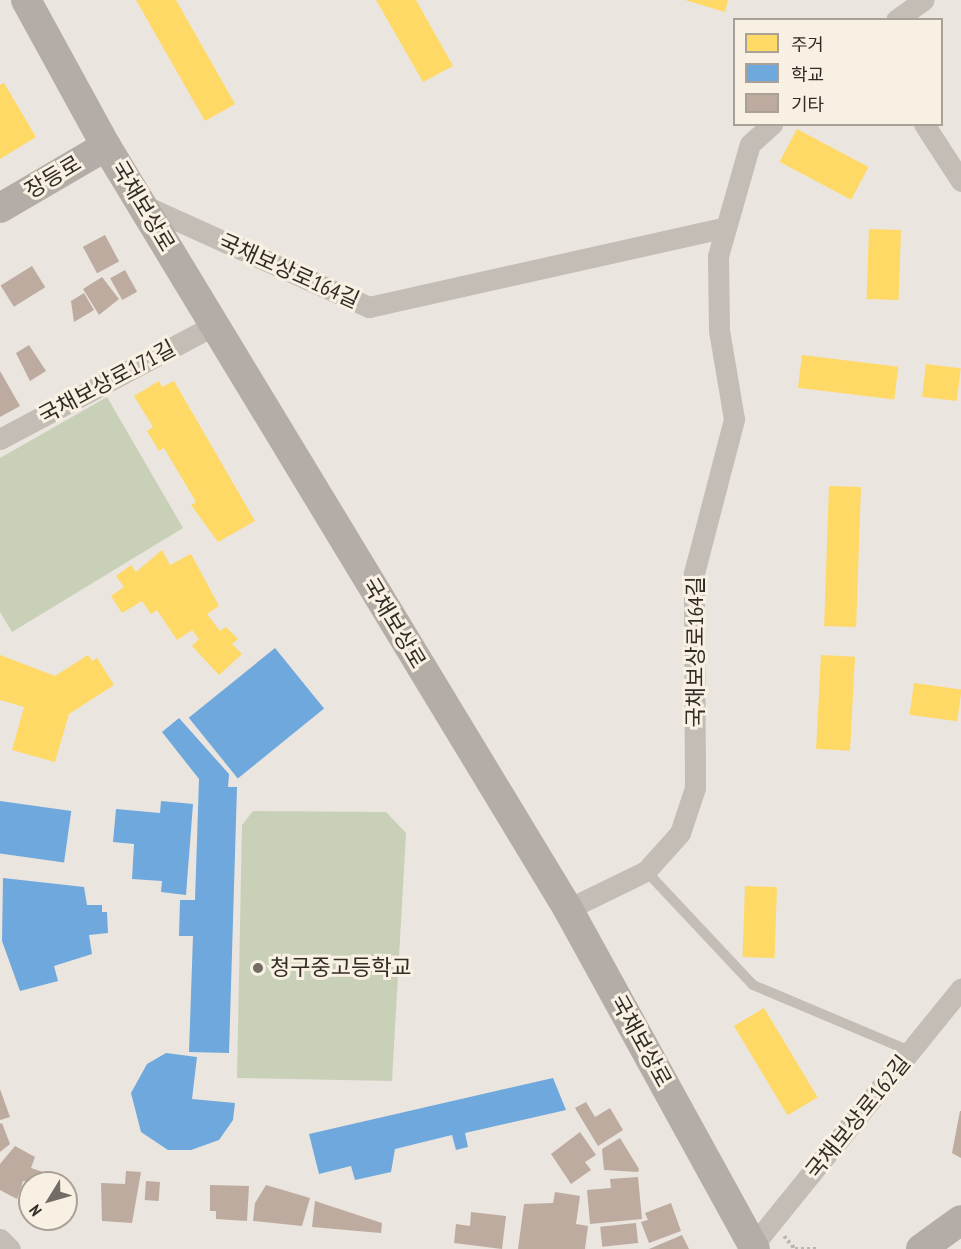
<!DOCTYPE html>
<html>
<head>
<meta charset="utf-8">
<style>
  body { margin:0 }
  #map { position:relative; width:961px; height:1249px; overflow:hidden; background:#eae5de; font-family:"PT Sans Narrow","Noto Sans KR",sans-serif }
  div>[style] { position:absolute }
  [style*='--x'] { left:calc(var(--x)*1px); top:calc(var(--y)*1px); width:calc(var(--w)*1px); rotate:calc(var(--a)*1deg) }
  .green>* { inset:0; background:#c9d0b8 }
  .homes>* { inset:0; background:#ffd966; transform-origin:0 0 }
  .schools>* { inset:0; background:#6fa8dc; transform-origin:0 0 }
  .building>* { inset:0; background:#bdab9f; transform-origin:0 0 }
  .path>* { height:4px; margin-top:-2px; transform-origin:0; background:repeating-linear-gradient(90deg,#bcb6af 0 3px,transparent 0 6px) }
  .service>* { height:10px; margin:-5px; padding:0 5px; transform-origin:5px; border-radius:5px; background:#c3bdb6 }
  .minor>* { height:21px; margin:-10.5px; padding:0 10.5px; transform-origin:10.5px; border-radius:10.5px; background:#c3bdb6 }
  .secondary>* { height:30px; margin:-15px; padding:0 15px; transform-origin:15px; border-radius:15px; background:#b4ada7 }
  .dots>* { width:16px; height:16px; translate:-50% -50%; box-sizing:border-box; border:3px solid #f8f0e3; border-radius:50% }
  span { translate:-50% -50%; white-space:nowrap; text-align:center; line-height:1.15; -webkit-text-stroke:6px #f8f0e3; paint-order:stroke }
  .street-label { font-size:22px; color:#332b26 }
  .poi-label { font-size:22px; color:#332b26 }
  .left { translate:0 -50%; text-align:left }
  .legend { position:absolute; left:733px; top:18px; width:210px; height:108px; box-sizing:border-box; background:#f8f0e3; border:2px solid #a9a197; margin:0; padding:8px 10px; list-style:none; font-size:18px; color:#332b26 }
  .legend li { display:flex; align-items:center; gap:12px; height:30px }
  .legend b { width:30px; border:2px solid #a9a197 }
  .north { position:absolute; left:18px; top:1171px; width:60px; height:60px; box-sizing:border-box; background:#f8f0e3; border:2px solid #a9a197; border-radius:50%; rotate:233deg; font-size:16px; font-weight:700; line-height:24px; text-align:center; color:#332b26 }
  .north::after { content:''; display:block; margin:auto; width:21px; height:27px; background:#736c66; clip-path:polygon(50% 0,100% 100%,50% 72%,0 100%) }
</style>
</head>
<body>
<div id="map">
  <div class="green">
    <i style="clip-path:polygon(107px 397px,183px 528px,12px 632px,0 612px,0 458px)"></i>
    <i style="clip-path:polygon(253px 811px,386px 812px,406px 833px,392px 1081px,237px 1078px,242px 825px)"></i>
  </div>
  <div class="homes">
    <i style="clip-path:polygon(136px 0,176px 0,235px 104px,205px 121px)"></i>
    <i style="clip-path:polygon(376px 0,416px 0,453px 66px,423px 82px)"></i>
    <i style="clip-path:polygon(685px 0,728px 0,725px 12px)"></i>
    <i style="clip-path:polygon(4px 83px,36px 137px,0 159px,0 85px)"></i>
    <i style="left:797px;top:129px;width:81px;height:37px;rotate:28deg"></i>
    <i style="left:869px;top:229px;width:32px;height:70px;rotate:2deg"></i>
    <i style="left:802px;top:355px;width:97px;height:33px;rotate:7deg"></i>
    <i style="left:926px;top:364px;width:35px;height:33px;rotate:7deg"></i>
    <i style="clip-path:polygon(159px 381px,162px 387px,174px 381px,255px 521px,218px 542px,191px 505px,196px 502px,164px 448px,159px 451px,147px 431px,153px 427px,134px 396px)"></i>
    <i style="left:829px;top:486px;width:32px;height:140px;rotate:2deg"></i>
    <i style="clip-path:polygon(162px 550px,170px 565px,191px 554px,219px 606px,207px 614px,220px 631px,226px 627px,238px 639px,232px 644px,242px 654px,219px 675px,192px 646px,199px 639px,192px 630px,177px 640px,157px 610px,151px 614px,142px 601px,122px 613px,111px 596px,124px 587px,116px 576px,131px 565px,136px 572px)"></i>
    <i style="clip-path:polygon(0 655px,55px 676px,88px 655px,92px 661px,97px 658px,114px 685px,69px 714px,55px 762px,12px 750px,24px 707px,0 700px)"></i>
    <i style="left:821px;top:655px;width:34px;height:94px;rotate:3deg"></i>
    <i style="left:914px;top:683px;width:48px;height:32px;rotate:8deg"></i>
    <i style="left:745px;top:886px;width:32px;height:71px;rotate:2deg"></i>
    <i style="left:764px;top:1008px;width:104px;height:35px;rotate:59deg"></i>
  </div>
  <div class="schools">
    <i style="left:275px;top:648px;width:78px;height:111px;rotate:51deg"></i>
    <i style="clip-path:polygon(179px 718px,229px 774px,228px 787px,237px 787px,229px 1053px,189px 1052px,193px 936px,179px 936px,180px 900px,195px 900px,199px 779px,162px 732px)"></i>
    <i style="left:0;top:801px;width:72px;height:52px;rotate:8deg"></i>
    <i style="clip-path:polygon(161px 801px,193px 804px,186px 895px,161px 892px,162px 881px,132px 879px,134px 844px,113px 842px,116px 809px,160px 813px)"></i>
    <i style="clip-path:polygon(3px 878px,84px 887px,87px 905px,102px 905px,102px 912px,107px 912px,108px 933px,89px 935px,92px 954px,54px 966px,58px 981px,20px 991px,2px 941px)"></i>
    <i style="clip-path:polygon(166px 1053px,197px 1057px,192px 1099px,235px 1103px,233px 1120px,219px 1140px,191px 1150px,168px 1150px,141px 1132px,131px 1093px,147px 1064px)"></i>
    <i style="clip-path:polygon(553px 1078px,566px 1110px,465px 1133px,468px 1147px,456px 1150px,452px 1135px,395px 1149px,391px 1172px,355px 1180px,351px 1166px,319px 1174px,309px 1134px)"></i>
  </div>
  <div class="building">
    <i style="left:105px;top:235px;width:30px;height:25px;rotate:62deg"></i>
    <i style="left:32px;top:266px;width:25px;height:37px;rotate:58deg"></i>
    <i style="left:125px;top:270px;width:25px;height:17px;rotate:61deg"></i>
    <i style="clip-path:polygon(102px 277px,119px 299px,99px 315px,83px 289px)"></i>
    <i style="clip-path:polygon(84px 293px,94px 310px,74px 322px,71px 301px)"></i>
    <i style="clip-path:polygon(29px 345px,46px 371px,30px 381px,16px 353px)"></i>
    <i style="clip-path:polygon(0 371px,20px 406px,0 417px)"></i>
    <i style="clip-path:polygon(0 1089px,10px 1117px,0 1120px)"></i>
    <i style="clip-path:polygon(586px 1102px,595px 1117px,610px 1108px,623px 1130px,598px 1146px,575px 1108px)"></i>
    <i style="clip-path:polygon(960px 1111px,961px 1111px,961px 1158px,952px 1153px)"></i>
    <i style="clip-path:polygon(2px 1123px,10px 1144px,0 1152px,0 1124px)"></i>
    <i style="clip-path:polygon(580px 1132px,596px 1155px,585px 1162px,591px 1170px,571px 1184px,551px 1154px)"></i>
    <i style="clip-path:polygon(620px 1138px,639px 1169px,638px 1172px,604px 1170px,602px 1149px)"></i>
    <i style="clip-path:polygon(15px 1146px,35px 1157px,31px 1168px,46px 1173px,43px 1183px,23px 1181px,17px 1199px,0 1190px,0 1164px)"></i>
    <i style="clip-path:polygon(126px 1171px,141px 1172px,132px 1223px,102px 1221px,101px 1183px,125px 1184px)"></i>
    <i style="clip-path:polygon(638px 1177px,642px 1219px,590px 1224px,587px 1190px,611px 1188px,610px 1179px)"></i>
    <i style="left:146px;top:1181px;width:14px;height:19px;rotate:4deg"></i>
    <i style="clip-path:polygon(24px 1185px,30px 1187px,30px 1206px,19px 1203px)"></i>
    <i style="clip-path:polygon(210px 1185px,249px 1186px,247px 1221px,216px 1219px,216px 1211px,210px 1211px)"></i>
    <i style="clip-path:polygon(266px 1185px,310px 1198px,302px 1226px,253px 1221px,255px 1203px)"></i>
    <i style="clip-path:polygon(555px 1192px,580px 1196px,576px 1224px,588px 1226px,585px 1249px,518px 1249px,524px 1204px,553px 1203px)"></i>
    <i style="clip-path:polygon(315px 1201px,382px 1223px,381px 1233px,312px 1227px)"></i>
    <i style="clip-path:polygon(671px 1203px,681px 1231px,649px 1243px,641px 1222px,648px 1220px,645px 1213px)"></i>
    <i style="clip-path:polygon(471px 1212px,506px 1216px,502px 1249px,454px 1243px,456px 1224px,470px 1226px)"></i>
    <i style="left:636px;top:1223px;width:20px;height:36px;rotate:84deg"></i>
    <i style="clip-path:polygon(682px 1235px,689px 1249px,649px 1249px)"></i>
  </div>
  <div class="path">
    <i style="--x:784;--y:1236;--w:17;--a:50"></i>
    <i style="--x:795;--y:1249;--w:23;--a:0"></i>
  </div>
  <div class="service">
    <i style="--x:646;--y:871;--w:156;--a:46.8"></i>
    <i style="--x:753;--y:985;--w:173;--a:22.8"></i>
  </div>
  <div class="minor">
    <i style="--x:896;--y:20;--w:34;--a:-36"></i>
    <i style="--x:924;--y:124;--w:68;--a:57"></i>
    <i style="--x:143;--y:205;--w:248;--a:24.3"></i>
    <i style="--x:369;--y:307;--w:362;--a:-12.6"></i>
    <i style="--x:0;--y:439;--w:242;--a:-28"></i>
    <i style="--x:568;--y:909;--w:87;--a:-26"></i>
    <i style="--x:646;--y:871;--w:51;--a:-48.2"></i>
    <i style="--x:680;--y:833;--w:47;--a:-71.6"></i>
    <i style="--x:695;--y:788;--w:215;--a:-90.3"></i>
    <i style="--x:694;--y:573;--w:159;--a:-75.4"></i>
    <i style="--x:734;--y:419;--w:90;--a:-99.6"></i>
    <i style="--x:719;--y:330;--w:74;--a:-90.8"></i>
    <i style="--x:718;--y:256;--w:116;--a:-74.1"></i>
    <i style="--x:750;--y:144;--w:30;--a:-42"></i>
    <i style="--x:0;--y:1239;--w:14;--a:45"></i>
    <i style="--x:754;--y:1244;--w:329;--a:-51"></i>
  </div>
  <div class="secondary">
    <i style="--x:26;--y:0;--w:166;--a:61.3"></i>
    <i style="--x:106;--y:146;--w:892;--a:58.8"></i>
    <i style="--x:568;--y:909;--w:388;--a:61.2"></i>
    <i style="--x:0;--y:208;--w:123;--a:-30.3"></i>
    <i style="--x:921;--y:1249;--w:49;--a:-35.9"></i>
  </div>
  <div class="dots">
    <i style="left:258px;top:968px;background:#736c66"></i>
  </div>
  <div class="street-label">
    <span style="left:53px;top:177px;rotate:-31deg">장등로</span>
    <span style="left:143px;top:206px;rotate:59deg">국채보상로</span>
    <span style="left:289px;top:271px;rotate:24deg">국채보상로164길</span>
    <span style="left:107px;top:382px;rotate:-28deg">국채보상로171길</span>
    <span style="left:394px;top:623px;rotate:59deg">국채보상로</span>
    <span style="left:696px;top:652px;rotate:-90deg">국채보상로164길</span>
    <span style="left:641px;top:1041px;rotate:61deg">국채보상로</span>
    <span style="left:858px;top:1117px;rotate:-51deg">국채보상로162길</span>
  </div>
  <div class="poi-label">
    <span class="left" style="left:270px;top:968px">청구중고등학교</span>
  </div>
  <ul class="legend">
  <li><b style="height:16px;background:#ffd966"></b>주거</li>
  <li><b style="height:16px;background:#6fa8dc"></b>학교</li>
  <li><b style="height:16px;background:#bdab9f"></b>기타</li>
  </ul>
  <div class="north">N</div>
</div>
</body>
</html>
